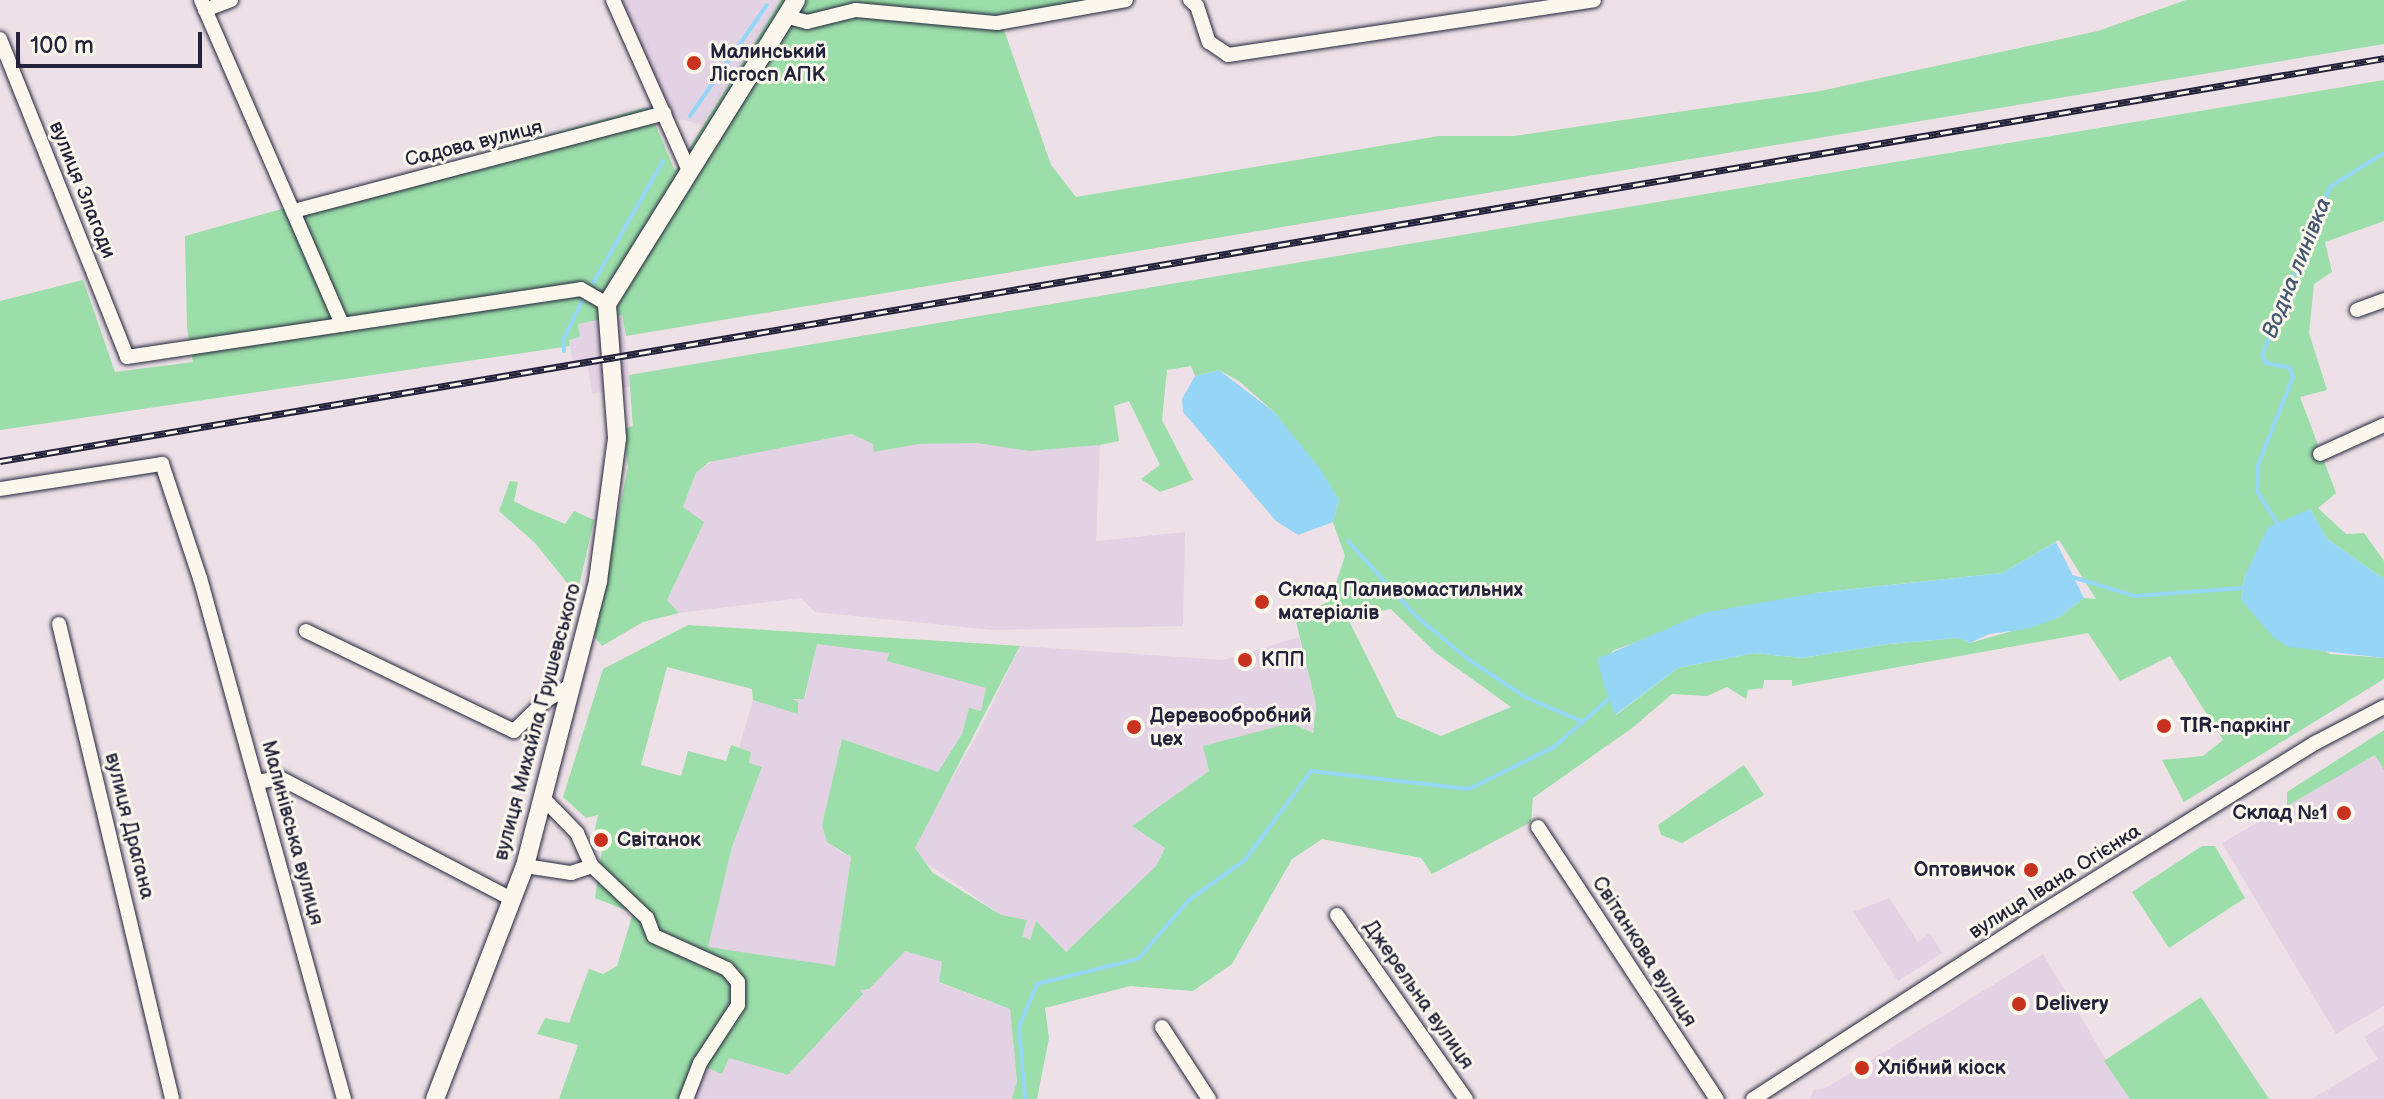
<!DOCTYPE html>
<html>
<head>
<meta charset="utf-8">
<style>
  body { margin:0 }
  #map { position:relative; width:2384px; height:1099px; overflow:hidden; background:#ede1e7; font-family:"Balsamiq Sans",sans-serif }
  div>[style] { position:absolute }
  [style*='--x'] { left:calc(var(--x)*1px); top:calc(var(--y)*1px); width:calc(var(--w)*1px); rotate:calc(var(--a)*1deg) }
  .built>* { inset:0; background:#e3d2e3 }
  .green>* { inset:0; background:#9bdea9 }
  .water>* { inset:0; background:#95d5f6 }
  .stream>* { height:4px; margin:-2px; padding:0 2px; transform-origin:2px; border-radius:2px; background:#95d5f6 }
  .roads { filter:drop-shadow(0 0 2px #22223b) drop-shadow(0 0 2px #22223b) }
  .minor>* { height:14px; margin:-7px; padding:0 7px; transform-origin:7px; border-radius:7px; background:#fbf7ec }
  .tertiary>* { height:18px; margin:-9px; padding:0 9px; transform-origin:9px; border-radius:9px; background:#fbf7ec }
  .rail>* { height:7px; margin-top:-3.5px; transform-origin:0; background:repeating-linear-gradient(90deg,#fbf7ec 0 12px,#22223b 0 24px); box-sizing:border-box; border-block:2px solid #22223b }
  .dots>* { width:22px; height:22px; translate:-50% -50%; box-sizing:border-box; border:4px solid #fbf7ec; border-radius:50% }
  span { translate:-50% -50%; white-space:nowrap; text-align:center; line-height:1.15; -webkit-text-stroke:6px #fbf7ec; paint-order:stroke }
  .poi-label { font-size:20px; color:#22223b; font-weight:700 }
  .left { translate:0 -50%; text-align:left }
  .right { translate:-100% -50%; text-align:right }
  .street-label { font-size:20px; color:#22223b }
  .water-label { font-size:22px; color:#445873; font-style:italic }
  .scale { position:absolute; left:16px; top:32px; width:186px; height:36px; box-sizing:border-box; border:4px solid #22223b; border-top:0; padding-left:10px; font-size:24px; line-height:28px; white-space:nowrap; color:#22223b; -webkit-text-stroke:6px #fbf7ec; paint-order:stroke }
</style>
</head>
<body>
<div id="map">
  <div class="built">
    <i style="clip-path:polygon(620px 0,781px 0,702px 125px,672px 117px)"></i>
    <i style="clip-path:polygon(623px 315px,630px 387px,592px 394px,588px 366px,574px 368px,569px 340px,579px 337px,578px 324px)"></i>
    <i style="clip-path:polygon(852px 434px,873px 444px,875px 452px,919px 444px,976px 443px,1029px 451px,1100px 445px,1096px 541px,1185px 532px,1183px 626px,993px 630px,815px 612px,801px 598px,679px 613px,667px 600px,703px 522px,683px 507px,696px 473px,714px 460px)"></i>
    <i style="clip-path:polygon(1299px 637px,1316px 706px,1312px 734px,1291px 723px,1210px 771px,1132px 826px,1165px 848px,1156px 866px,1066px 952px,1036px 922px,1029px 941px,1022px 936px,1027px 920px,1001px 915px,922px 860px,915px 848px,930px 816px,979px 732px,1020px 646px,1223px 660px)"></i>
    <i style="clip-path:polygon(817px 644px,890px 653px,887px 660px,987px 688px,981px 711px,969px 709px,962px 734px,938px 772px,842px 739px,822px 825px,835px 849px,851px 857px,835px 967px,708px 948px,732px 847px,762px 767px,748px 763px,751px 752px,739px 748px,753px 700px,797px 713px,792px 700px,794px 695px,805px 698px)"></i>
    <i style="clip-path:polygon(2384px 750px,2384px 1006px,2336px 1034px,2222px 843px)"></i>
    <i style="clip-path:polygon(1889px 898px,1918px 942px,1930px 933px,1942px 953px,1898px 981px,1853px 912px)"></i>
    <i style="clip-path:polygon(904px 951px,942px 962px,939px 983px,1010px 1009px,1017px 1081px,1012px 1099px,686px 1099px,702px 1064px,722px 1074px,729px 1057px,788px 1074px,863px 995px,860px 990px,866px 985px,869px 988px)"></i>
    <i style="clip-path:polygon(2043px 954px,2130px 1099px,1810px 1099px,1814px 1090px,1824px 1089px)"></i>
    <i style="clip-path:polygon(2384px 1025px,2384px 1099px,2312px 1099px,2378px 1059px,2364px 1037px)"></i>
  </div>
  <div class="green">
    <i style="clip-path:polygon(781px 0,1138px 0,1003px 27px,1051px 165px,1076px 197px,1439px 136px,1514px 136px,1820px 91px,2098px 31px,2186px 0,2384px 0,2384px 44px,626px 336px,622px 315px,578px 324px,580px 337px,569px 340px,570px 346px,0 430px,0 301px,83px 280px,115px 372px,193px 362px,187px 328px,185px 236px,648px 107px,675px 171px)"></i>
    <i style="clip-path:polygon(evenodd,2384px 80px,2384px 221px,2325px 242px,2332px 272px,2314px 284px,2309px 333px,2327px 390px,2300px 397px,2336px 493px,2318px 508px,2346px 534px,2364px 533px,2384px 561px,2384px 579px,2327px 539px,2310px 509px,2245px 575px,2241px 600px,2330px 654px,2384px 658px,2384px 679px,2184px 802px,2162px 760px,2203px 756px,2223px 740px,2170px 656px,2120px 681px,2088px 633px,1792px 686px,1792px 680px,1764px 680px,1763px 688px,1748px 690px,1746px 699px,1727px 687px,1707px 696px,1672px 694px,1632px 728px,1533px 798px,1531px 822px,1432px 874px,1421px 858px,1322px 839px,1292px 859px,1232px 964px,1193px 991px,1130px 986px,1045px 1008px,1049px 1038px,1037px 1099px,1012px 1099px,1017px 1081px,1010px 1009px,939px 982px,942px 962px,905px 951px,869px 989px,860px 990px,863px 994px,788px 1075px,729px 1058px,722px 1074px,701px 1065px,686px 1099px,559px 1099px,578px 1045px,537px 1034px,545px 1018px,569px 1023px,589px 969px,603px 974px,617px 966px,633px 913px,595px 898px,602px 850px,591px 847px,598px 815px,586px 818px,563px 797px,603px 669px,688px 625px,1020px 646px,915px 848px,933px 873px,1001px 915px,1027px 920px,1022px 936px,1030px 940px,1036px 921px,1066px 952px,1156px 866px,1165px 848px,1132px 826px,1209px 771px,1203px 746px,1291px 723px,1313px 733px,1316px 705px,1295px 617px,1330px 601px,1345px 556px,1333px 522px,1339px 500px,1274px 412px,1239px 381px,1219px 370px,1195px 376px,1191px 366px,1167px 370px,1162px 420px,1193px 480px,1160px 492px,1141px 479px,1160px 465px,1129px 401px,1114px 406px,1119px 441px,1100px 445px,1029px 451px,976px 443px,919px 444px,874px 452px,873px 444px,852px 434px,709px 462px,696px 473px,683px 507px,704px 522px,667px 600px,679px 613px,643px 622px,602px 646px,593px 635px,628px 467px,623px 429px,633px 426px,629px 375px,2384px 80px,2059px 540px,2096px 599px,2084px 598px,2058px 618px,1970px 643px,1958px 638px,1889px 644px,1802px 658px,1754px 653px,1678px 668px,1616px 715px,1612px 651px,1652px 636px,1816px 593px,2002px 573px,2059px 540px,2384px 80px,1391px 609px,1436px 653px,1511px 707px,1441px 736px,1397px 717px,1347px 617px,1391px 609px,2384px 80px,817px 644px,889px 653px,887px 661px,986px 688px,981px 711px,969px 708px,962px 734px,938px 772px,842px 739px,822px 825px,827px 842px,851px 857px,835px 966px,708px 947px,732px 847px,762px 767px,749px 763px,751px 752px,731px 745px,726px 761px,688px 751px,681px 776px,641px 765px,667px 667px,752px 689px,753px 700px,798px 714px,798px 702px,792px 699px,804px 699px,817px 644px)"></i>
    <i style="clip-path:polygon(510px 481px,518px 482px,514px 501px,527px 508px,565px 524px,574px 511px,594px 520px,577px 595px,535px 543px,499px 511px)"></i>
    <i style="clip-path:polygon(2384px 730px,2384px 770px,2375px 755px,2287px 806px,2287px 792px)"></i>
    <i style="clip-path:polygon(1744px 765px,1764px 795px,1682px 843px,1661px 835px,1658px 825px)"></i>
    <i style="clip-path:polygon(2202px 846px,2215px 846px,2245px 898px,2169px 948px,2132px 892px)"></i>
    <i style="clip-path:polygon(2201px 997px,2269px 1099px,2130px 1099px,2104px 1061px)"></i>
  </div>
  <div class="water">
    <i style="clip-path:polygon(1219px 370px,1274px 412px,1321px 470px,1339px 500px,1333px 522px,1298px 535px,1276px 521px,1183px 412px,1182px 399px,1195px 376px)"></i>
    <i style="clip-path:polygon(2310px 509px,2327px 539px,2384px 579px,2384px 658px,2289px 647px,2274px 638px,2241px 600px,2245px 575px,2268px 527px)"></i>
    <i style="clip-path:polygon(2056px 542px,2084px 598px,2058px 618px,2027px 629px,1989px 634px,1970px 643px,1958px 638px,1889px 644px,1802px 658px,1754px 653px,1678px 668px,1615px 715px,1603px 681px,1597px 659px,1703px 613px,1816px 593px,2002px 573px)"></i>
  </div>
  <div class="stream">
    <i style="--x:690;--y:116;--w:135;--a:-55.3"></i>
    <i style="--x:593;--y:283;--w:141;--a:-60.2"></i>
    <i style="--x:564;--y:351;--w:11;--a:-95"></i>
    <i style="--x:563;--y:340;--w:43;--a:-64"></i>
    <i style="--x:2277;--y:523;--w:38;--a:-122"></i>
    <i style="--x:2257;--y:491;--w:26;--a:-88"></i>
    <i style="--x:2258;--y:465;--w:95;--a:-68.3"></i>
    <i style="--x:2293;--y:377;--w:9;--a:-108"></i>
    <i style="--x:2290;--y:368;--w:25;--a:-168"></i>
    <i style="--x:2266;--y:363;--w:9;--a:-117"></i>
    <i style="--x:2262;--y:355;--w:181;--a:-68"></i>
    <i style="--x:2330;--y:187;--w:64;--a:-32.2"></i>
    <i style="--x:1348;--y:541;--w:103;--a:47.8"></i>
    <i style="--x:1417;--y:617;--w:66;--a:39.5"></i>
    <i style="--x:1468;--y:659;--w:69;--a:33.7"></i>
    <i style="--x:1525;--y:697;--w:63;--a:23.3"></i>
    <i style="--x:2069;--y:576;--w:69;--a:16.9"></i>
    <i style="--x:2135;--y:596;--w:108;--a:-4.2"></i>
    <i style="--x:1025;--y:1099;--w:72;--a:-94.8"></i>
    <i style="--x:1019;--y:1027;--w:47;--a:-67.3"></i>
    <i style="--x:1037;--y:984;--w:104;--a:-13.9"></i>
    <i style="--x:1138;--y:959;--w:78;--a:-49.2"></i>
    <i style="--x:1189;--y:900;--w:69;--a:-35.5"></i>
    <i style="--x:1245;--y:860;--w:111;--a:-53.4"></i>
    <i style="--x:1311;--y:771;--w:159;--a:6.5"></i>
    <i style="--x:1469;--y:789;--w:95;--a:-26.3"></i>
    <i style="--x:1554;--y:747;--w:77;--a:-41.3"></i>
  </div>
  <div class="roads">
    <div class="minor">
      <i style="--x:201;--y:0;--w:354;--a:66.5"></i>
      <i style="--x:613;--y:0;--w:187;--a:66"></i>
      <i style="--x:1190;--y:0;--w:9;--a:41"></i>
      <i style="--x:1197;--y:6;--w:38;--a:72"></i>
      <i style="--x:1209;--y:42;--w:23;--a:34"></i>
      <i style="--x:1228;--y:55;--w:370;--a:-8.5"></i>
      <i style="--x:205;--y:10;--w:28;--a:-21"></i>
      <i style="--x:785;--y:16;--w:23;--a:15"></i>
      <i style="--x:807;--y:22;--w:50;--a:-13.8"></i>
      <i style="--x:856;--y:10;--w:142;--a:5.3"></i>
      <i style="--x:997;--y:23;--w:131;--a:-10.1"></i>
      <i style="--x:0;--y:39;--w:342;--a:68.2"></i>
      <i style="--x:127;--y:357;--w:459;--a:-8.5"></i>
      <i style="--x:581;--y:289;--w:30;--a:30"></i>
      <i style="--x:294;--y:211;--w:383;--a:-14.8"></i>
      <i style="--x:2357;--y:310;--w:29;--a:-20"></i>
      <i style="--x:2320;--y:454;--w:70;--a:-24.4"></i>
      <i style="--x:0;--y:489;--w:164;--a:-8.8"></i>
      <i style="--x:162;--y:464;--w:120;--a:71.6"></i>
      <i style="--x:200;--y:578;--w:541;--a:74.55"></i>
      <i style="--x:59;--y:624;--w:488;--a:76.6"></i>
      <i style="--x:306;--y:631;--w:231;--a:25.7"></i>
      <i style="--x:514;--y:731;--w:43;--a:-44.1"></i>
      <i style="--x:545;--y:701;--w:31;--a:-31"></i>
      <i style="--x:257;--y:782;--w:23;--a:-10"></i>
      <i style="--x:280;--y:778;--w:261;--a:27.6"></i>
      <i style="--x:543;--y:798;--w:49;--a:45.8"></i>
      <i style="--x:577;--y:833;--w:36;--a:66"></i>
      <i style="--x:592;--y:866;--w:76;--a:43.4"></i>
      <i style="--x:647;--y:918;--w:19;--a:69"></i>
      <i style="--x:654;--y:936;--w:80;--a:24.3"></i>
      <i style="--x:727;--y:969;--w:17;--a:50"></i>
      <i style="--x:738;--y:982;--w:23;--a:90"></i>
      <i style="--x:738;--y:1005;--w:69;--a:123.2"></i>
      <i style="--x:700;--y:1063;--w:39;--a:111"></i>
      <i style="--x:1538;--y:827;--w:326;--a:56.7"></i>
      <i style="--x:525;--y:866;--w:47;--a:8.7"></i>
      <i style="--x:571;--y:873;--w:22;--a:-18"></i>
      <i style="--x:1337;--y:915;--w:225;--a:55"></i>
      <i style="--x:1162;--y:1027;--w:86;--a:56.9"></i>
      <i style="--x:1753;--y:1099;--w:322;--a:-32.9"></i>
      <i style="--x:2023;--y:924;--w:344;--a:-31.8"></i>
      <i style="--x:2315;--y:743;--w:78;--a:-27.6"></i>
    </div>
    <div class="tertiary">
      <i style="--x:435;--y:1099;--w:250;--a:-68.9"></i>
      <i style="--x:525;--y:866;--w:294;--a:-75.6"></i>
      <i style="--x:598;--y:581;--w:144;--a:-82.4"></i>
      <i style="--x:617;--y:438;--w:134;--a:-94.3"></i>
      <i style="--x:607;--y:304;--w:358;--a:-58.1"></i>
    </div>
  </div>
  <div class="rail">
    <i style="--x:0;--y:461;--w:2418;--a:-9.59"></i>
  </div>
  <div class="dots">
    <i style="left:694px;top:63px;background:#c8321e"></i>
    <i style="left:1262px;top:602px;background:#c8321e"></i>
    <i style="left:1245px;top:660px;background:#c8321e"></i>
    <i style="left:2164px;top:726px;background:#c8321e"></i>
    <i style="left:1134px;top:727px;background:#c8321e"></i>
    <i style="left:2344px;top:813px;background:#c8321e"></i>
    <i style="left:601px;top:840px;background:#c8321e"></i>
    <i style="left:2031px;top:870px;background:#c8321e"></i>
    <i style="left:2019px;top:1004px;background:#c8321e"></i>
    <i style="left:1862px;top:1068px;background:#c8321e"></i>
  </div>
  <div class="poi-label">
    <span class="left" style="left:710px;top:64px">Малинський<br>Лісгосп АПК</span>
    <span class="left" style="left:1278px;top:602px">Склад Паливомастильних<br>матеріалів</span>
    <span class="left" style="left:1261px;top:660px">КПП</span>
    <span class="left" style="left:1150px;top:728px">Деревообробний<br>цех</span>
    <span class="left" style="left:2180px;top:726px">TIR-паркінг</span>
    <span class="right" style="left:2328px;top:813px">Склад №1</span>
    <span class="left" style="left:617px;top:840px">Світанок</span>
    <span class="right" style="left:2015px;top:870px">Оптовичок</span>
    <span class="left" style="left:2035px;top:1004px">Delivery</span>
    <span class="left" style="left:1878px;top:1068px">Хлібний кіоск</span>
  </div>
  <div class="street-label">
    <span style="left:474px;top:144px;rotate:-14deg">Садова вулиця</span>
    <span style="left:82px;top:190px;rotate:68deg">вулиця Злагоди</span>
    <span style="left:538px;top:722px;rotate:-75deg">вулиця Михайла Грушевського</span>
    <span style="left:129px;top:826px;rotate:76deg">вулиця Драгана</span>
    <span style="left:292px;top:833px;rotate:75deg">Малинівська вулиця</span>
    <span style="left:2055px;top:882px;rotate:-32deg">вулиця Івана Огієнка</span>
    <span style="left:1644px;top:952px;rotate:57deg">Світанкова вулиця</span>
    <span style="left:1418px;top:995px;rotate:55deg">Джерельна вулиця</span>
  </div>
  <div class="water-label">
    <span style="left:2297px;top:268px;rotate:-68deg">Водна линівка</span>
  </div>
  <div class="scale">100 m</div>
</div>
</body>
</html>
